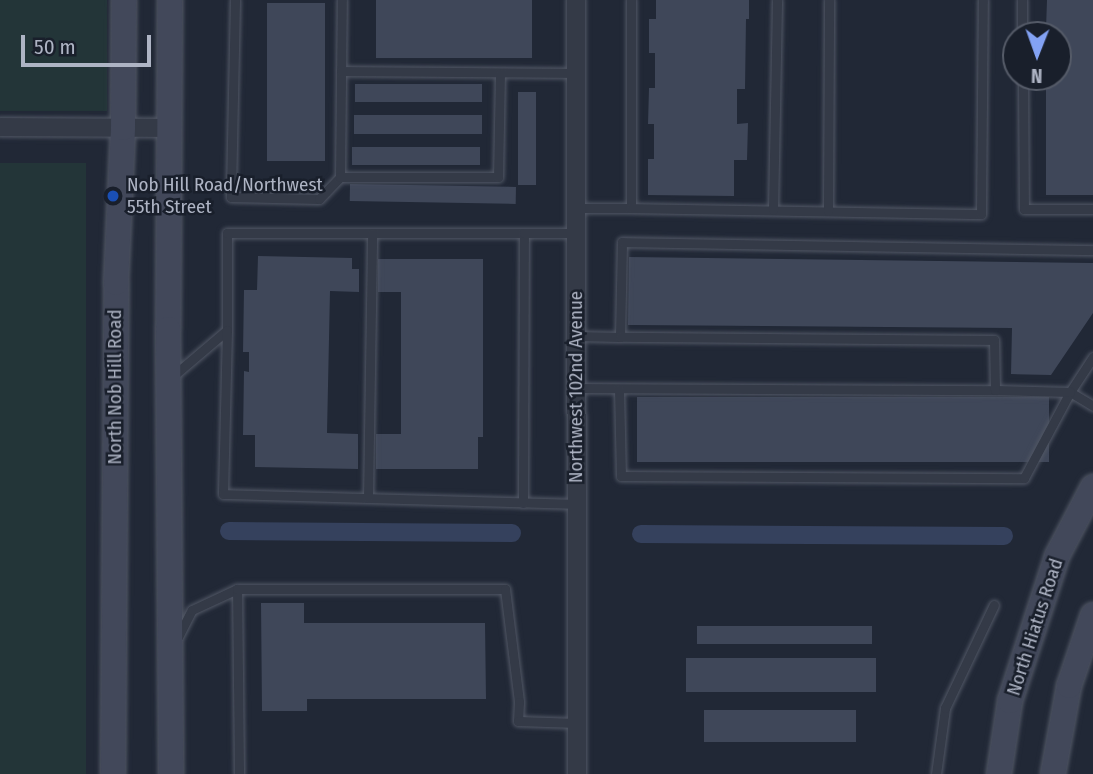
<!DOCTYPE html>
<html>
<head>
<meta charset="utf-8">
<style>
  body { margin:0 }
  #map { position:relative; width:1093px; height:774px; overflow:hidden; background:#212836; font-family:"Fira Sans Condensed",sans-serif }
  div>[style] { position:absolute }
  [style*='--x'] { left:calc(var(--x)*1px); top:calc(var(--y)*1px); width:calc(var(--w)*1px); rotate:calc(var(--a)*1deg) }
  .green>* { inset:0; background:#233538; transform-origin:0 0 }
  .canal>* { height:18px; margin:-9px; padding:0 9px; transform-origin:9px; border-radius:9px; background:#35415d }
  .building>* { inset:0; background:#3f4759; transform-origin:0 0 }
  .roads { filter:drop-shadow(0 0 2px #515765) drop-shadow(0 0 2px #515765) }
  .lane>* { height:9px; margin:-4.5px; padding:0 4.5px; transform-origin:4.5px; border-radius:4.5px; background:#343a47 }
  .street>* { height:18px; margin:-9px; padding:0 9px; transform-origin:9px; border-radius:9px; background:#343a47 }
  .secondary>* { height:24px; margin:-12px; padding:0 12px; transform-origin:12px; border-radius:12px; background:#42485a }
  .dots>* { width:19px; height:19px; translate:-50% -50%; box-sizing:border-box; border:4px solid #191f2b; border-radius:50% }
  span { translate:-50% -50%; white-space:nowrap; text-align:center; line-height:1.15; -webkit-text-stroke:5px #191f2b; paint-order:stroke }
  .poi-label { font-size:19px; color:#aeb4c4 }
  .left { translate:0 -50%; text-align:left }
  .street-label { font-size:19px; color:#aeb4c4 }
  .north { position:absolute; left:1002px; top:21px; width:70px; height:70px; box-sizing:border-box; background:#191f2b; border:2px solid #555b68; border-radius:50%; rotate:181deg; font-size:19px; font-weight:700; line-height:28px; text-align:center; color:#aeb4c4 }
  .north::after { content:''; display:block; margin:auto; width:24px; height:32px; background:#83a2f4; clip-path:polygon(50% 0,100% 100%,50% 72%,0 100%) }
  .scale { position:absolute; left:21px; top:35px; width:130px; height:32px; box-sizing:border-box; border:4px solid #aeb4c4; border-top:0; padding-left:9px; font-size:21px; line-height:24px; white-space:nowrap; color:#aeb4c4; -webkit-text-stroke:5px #191f2b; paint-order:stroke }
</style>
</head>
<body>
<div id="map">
  <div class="green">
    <i style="left:0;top:0;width:107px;height:111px"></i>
    <i style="left:0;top:163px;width:86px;height:611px"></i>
  </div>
  <div class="canal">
    <i style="--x:229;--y:531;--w:283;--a:0.4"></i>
    <i style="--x:641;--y:534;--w:363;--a:0.3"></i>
  </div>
  <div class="building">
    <i style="left:376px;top:0;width:156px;height:58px"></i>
    <i style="clip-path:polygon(656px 0,749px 0,749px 19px,746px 19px,745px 89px,737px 89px,737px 124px,748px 123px,747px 160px,734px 160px,734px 196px,648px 195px,648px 159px,654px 159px,654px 124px,648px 124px,649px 88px,655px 88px,655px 53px,649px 53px,649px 19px,656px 19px)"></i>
    <i style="clip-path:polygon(1047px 0,1093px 0,1093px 195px,1046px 195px,1046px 77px,1058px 77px,1058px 35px,1054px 35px,1054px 29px,1046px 29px)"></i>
    <i style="left:267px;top:3px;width:58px;height:158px"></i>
    <i style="left:355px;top:84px;width:127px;height:18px"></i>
    <i style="left:518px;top:92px;width:18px;height:93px"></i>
    <i style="left:354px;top:115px;width:128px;height:19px"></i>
    <i style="left:352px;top:147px;width:128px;height:18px"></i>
    <i style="left:350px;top:184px;width:166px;height:17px;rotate:1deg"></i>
    <i style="clip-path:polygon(258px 256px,352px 258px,352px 269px,359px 269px,359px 292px,330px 291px,327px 433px,358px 434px,358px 469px,255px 467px,255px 435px,243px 435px,244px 371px,249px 372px,249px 352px,243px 352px,244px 290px,257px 290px)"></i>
    <i style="clip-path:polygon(629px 257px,1093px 263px,1093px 313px,1051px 375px,1011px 374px,1012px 328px,628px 325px)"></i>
    <i style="clip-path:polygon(378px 259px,483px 259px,483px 437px,478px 437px,478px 469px,376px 469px,376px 434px,401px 434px,401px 292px,378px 292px)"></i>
    <i style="left:637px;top:397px;width:412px;height:65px"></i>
    <i style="clip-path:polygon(261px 603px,304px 603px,304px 623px,485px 623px,486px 699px,307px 699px,307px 711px,262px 711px)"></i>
    <i style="left:697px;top:626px;width:175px;height:18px"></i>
    <i style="left:686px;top:658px;width:190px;height:34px"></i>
    <i style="left:704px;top:710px;width:152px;height:32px"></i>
  </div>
  <div class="roads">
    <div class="lane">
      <i style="--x:235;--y:0;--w:197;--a:91.2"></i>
      <i style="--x:231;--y:197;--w:88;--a:1.3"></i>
      <i style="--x:319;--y:199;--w:30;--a:-46"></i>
      <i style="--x:340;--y:177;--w:177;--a:-89.4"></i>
      <i style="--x:1022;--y:0;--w:35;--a:90"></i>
      <i style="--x:341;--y:71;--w:235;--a:0.5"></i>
      <i style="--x:1023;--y:77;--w:132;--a:89.6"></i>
      <i style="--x:1024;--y:209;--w:69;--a:0"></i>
      <i style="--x:340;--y:177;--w:158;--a:0"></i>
      <i style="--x:498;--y:177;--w:104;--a:-88.9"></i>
      <i style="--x:576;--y:208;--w:55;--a:0"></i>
      <i style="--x:631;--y:208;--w:208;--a:-90"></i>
      <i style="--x:631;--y:208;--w:350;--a:1"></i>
      <i style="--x:981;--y:214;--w:214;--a:-89.5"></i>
      <i style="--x:773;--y:210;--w:210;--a:-88.9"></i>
      <i style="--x:828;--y:211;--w:211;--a:-89.7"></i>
      <i style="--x:227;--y:330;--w:97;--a:-90"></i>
      <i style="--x:227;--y:233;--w:297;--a:0"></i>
      <i style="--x:576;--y:336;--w:44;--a:1.3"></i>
      <i style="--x:620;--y:337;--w:95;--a:-88.8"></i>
      <i style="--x:622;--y:242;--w:471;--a:1"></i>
      <i style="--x:1093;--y:357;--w:42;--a:123.3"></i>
      <i style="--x:1070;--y:392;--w:27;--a:31"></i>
      <i style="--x:173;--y:376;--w:71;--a:-40.4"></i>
      <i style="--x:227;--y:330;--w:164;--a:91.4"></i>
      <i style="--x:223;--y:494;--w:353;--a:1.6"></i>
      <i style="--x:576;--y:388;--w:419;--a:0.3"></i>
      <i style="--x:619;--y:389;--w:87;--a:88.7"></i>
      <i style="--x:621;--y:476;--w:403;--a:0.3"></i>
      <i style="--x:1024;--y:478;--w:98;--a:-61.9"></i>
      <i style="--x:1070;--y:392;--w:75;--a:-178.5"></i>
      <i style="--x:995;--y:390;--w:50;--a:-91.1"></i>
      <i style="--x:994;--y:340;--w:374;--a:-179.5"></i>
      <i style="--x:368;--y:498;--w:265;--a:-89.1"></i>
      <i style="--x:523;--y:503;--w:270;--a:-89.8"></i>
      <i style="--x:524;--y:233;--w:52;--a:0"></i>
      <i style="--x:178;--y:637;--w:30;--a:-63"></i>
      <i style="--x:192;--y:610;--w:50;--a:-25"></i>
      <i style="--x:239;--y:774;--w:185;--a:-90.6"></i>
      <i style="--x:237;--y:589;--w:268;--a:0"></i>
      <i style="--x:505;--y:589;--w:114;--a:82.9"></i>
      <i style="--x:519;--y:702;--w:19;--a:93"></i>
      <i style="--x:518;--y:721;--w:59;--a:1.9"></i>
      <i style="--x:936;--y:774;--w:67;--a:-82.2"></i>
      <i style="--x:945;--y:708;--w:114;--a:-64.6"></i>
    </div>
    <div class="street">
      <i style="--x:576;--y:0;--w:774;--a:89.93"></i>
      <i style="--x:0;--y:127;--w:168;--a:0.3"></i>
    </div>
    <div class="secondary">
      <i style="--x:170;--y:0;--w:329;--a:90.3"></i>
      <i style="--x:168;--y:329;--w:445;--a:89.6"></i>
      <i style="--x:113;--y:774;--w:491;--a:-89.6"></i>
      <i style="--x:116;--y:283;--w:155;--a:-87.4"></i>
      <i style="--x:123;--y:128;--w:128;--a:-89.6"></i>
      <i style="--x:999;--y:774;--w:74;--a:-81.4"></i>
      <i style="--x:1010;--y:701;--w:152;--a:-72"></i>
      <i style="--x:1057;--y:556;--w:78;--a:-62.4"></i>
      <i style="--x:1053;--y:774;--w:89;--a:-79.7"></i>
      <i style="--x:1069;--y:686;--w:75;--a:-71.3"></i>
    </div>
  </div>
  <div class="dots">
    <i style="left:113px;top:196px;background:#1a4fb4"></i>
  </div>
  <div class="poi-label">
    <span class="left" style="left:127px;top:196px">Nob Hill Road/Northwest<br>55th Street</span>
  </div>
  <div class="street-label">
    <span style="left:115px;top:387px;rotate:-90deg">North Nob Hill Road</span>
    <span style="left:576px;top:387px;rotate:-90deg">Northwest 102nd Avenue</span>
    <span style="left:1035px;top:627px;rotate:-72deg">North Hiatus Road</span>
  </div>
  <div class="north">N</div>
  <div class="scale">50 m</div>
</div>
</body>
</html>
